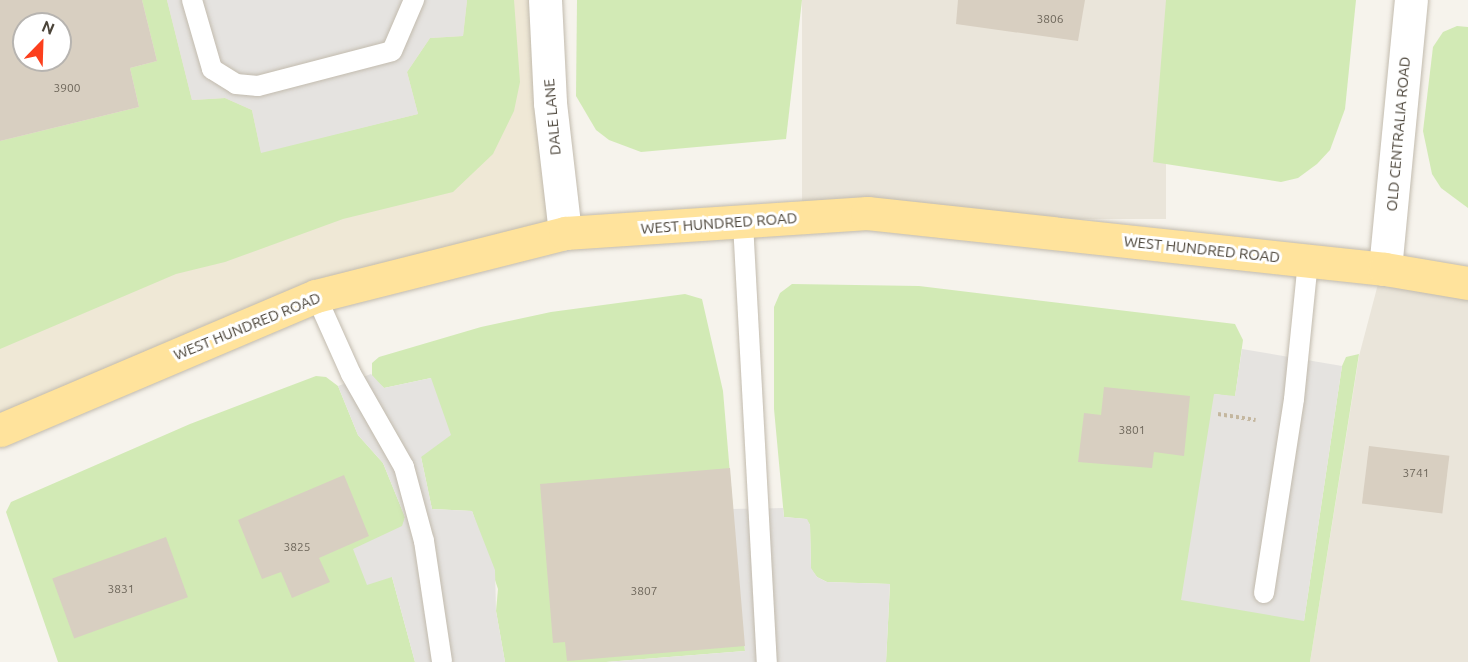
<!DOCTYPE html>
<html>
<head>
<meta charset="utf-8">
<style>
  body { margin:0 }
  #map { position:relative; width:1468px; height:662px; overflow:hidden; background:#f6f3ec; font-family:Ubuntu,sans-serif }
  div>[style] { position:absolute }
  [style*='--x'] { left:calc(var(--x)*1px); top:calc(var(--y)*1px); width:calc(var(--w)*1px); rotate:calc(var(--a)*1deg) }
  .residential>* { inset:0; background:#eae5da; transform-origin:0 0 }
  .education>* { inset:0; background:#efe8d6 }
  .green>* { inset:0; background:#d2eab5 }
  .parking>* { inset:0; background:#e5e3e0 }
  .building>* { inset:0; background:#d8cfc1; transform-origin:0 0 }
  .path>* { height:4px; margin-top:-2px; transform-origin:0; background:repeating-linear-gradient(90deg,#c4b79f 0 3px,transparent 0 6px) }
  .roads { filter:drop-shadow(0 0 2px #c2bbae) drop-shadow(0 0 2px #c2bbae) }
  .service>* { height:20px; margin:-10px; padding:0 10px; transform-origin:10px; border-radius:10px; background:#fff }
  .minor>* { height:33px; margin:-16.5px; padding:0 16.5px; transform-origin:16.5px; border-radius:16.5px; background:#fff }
  .tertiary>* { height:33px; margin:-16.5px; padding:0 16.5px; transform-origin:16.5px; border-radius:16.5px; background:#fff }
  .primary>* { height:33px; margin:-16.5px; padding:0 16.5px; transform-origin:16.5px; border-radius:16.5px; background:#ffe39c }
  span { translate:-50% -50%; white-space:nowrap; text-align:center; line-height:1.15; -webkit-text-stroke:6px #fff; paint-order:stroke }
  .number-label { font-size:12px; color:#6e675b }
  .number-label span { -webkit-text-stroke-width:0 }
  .street-label { font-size:15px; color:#4b4439 }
  .north { position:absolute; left:12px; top:12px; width:60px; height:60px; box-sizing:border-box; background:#fff; border:2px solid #b7b4b0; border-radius:50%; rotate:23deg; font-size:16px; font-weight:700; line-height:24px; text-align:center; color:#4b4439 }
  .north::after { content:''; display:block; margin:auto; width:21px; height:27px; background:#fc3f1d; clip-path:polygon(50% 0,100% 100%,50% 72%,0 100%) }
</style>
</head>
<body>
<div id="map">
  <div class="residential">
    <i style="left:802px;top:0;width:364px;height:219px"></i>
    <i style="clip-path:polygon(1382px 269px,1468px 284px,1468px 662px,1310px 662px,1359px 356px)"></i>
  </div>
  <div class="education">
    <i style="clip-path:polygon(evenodd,0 0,541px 0,565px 233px,311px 293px,0 424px,0 0,24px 24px,60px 24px,60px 60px,24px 60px,24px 24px)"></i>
  </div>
  <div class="green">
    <i style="clip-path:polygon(142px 0,167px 0,192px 100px,225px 98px,252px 110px,261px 152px,418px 114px,407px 72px,430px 38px,463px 36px,467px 0,514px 0,520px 82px,514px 111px,493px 154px,453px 192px,343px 219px,225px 262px,176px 274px,0 349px,0 141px,139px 107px,130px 68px,157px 61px)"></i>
    <i style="clip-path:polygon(577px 0,802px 0,786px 139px,641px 152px,609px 140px,596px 130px,576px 96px)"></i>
    <i style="clip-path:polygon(1166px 0,1356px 0,1345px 109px,1330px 150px,1317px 164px,1298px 178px,1281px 182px,1153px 162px)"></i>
    <i style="clip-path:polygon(1457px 26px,1468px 27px,1468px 208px,1441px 188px,1432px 174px,1423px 131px,1433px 47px,1443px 32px)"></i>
    <i style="clip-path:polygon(792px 284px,919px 286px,1235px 324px,1243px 340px,1235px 397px,1215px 394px,1304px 621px,1342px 366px,1346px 357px,1359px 354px,1310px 662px,886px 662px,890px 584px,827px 582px,817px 577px,811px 569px,810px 525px,806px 519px,784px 517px,774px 409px,774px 307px,780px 293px)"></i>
    <i style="clip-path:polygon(685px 294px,702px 299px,723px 391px,745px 651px,606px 662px,505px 662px,496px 611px,498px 589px,472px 511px,432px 509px,421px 457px,431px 378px,384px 388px,372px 377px,372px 363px,379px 357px,481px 327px,551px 312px)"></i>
    <i style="clip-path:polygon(316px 376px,326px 377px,338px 386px,358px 435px,383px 463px,405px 517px,392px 577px,415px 662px,58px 662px,6px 512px,11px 502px,190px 424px)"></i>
  </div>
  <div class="parking">
    <i style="clip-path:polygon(167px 0,467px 0,463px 36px,430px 38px,407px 72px,418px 114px,261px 153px,252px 110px,225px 98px,192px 100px)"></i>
    <i style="clip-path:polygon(1242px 349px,1342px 366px,1304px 621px,1181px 600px,1214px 394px,1235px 396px)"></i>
    <i style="clip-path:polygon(371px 374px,384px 388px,431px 378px,451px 435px,421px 457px,432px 509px,472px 511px,495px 570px,496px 611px,505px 662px,415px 662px,392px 577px,367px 585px,353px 549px,402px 526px,405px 517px,383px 463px,358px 435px,338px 386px)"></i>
    <i style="clip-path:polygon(783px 508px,784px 517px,807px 519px,810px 525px,811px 568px,817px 577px,827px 582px,890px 584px,886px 662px,606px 662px,745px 651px,732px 509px)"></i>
  </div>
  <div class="building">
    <i style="clip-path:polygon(evenodd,0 0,142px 0,157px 61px,130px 68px,139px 107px,0 141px,0 0,24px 24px,60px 24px,60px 60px,24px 60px,24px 24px)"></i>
    <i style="clip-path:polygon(958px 0,1085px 0,1078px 41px,956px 24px)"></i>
    <i style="clip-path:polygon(1104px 387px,1190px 396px,1184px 456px,1154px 452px,1152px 468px,1078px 462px,1084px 413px,1101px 415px)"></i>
    <i style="left:1369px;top:446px;width:81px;height:58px;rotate:7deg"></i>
    <i style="clip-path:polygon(730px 468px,745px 646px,567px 661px,565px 642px,553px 643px,540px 484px)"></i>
    <i style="clip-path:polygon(344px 475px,369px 536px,319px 558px,330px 582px,292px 598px,281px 572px,262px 579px,238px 520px)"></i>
    <i style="left:166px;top:537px;width:64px;height:121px;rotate:70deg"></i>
  </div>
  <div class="path">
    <i style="--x:1218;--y:414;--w:38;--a:9"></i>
  </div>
  <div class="roads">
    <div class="service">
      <i style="--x:192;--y:0;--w:72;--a:73.8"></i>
      <i style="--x:212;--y:69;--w:28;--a:32"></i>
      <i style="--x:236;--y:84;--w:22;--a:5"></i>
      <i style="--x:258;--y:86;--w:138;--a:-14.6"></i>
      <i style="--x:392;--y:51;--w:56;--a:-66.7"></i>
      <i style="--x:743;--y:223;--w:440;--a:86.9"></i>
      <i style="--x:316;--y:296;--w:85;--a:65.8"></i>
      <i style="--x:351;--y:374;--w:107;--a:60.3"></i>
      <i style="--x:404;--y:467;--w:77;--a:74.9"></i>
      <i style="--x:424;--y:541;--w:122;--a:81.5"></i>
      <i style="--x:1264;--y:593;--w:196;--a:-81.2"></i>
      <i style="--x:1294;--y:399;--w:139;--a:-84.2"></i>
    </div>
    <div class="minor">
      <i style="--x:545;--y:0;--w:103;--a:87.2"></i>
      <i style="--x:550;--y:103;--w:131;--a:83.4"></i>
    </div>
    <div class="tertiary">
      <i style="--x:1385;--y:269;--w:270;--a:-84.5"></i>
    </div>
    <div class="primary">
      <i style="--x:0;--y:430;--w:343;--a:-23"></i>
      <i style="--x:316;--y:296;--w:257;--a:-14.2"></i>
      <i style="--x:565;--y:233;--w:303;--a:-3.8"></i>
      <i style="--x:867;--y:213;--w:521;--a:6.17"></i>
      <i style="--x:1385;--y:269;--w:84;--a:9.6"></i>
    </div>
  </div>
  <div class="number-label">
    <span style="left:1050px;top:19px">3806</span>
    <span style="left:67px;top:88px">3900</span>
    <span style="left:1132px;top:430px">3801</span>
    <span style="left:1416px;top:473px">3741</span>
    <span style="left:297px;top:547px">3825</span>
    <span style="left:121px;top:589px">3831</span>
    <span style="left:644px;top:591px">3807</span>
  </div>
  <div class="street-label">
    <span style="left:552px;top:117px;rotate:-95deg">DALE LANE</span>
    <span style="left:1398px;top:134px;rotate:-85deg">OLD CENTRALIA ROAD</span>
    <span style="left:719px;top:223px;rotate:-4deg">WEST HUNDRED ROAD</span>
    <span style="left:1202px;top:249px;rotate:6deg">WEST HUNDRED ROAD</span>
    <span style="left:247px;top:326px;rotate:-22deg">WEST HUNDRED ROAD</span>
  </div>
  <div class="north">N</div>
</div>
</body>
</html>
